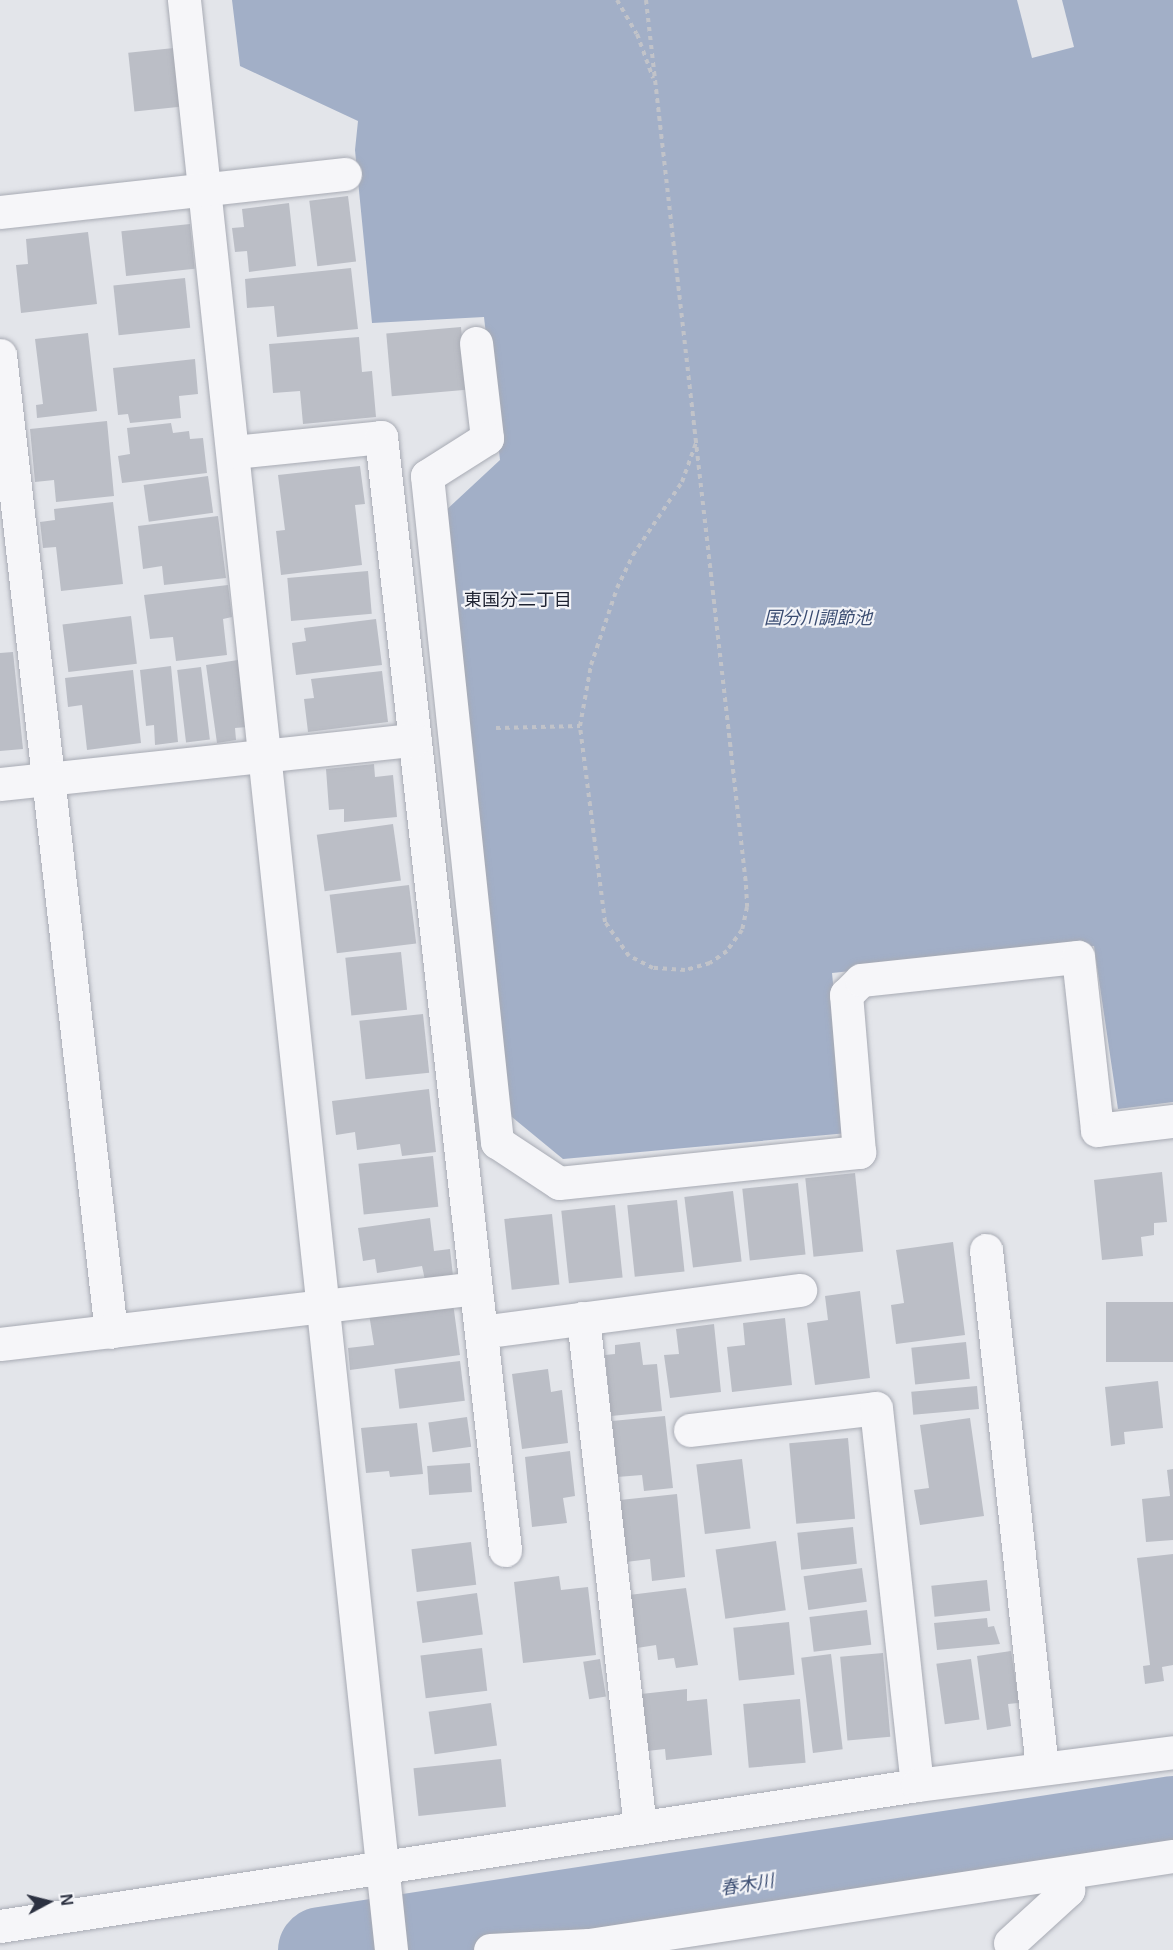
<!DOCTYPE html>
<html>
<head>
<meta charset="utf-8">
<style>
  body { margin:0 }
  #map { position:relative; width:1173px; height:1950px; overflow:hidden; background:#e3e5ea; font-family:Helvetica,"Noto Sans JP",sans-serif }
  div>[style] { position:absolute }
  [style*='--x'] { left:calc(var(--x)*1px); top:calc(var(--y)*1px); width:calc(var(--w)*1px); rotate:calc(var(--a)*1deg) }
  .water>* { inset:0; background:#a2afc7 }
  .pier>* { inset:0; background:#e3e5ea }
  .river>* { height:87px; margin:-43.5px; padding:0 43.5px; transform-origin:43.5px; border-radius:43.5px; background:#a2afc7 }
  .building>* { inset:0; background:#bbbec6; transform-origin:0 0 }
  .path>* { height:4px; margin-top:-2px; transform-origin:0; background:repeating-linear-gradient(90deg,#c1c3c9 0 4.5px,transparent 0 9px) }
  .roads { filter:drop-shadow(0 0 2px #a8abb4) drop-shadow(0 0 2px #a8abb4) }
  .minor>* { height:33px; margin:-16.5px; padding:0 16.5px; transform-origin:16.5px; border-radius:16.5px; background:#f6f6f9 }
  span { translate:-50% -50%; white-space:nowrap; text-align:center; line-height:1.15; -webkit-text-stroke:4.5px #f3f4f8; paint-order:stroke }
  .neighbourhood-label { font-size:18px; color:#1e2332 }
  .water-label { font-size:18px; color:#3a4c71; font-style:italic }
  .north { position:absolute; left:18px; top:1872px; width:60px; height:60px; -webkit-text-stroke:4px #f3f4f8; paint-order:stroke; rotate:83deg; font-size:16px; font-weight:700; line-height:24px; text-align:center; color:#2c3141 }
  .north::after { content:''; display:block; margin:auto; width:21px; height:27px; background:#2c3141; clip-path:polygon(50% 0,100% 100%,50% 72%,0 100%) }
</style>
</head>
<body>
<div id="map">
  <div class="water">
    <i style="clip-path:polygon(232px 0,1173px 0,1173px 1102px,1118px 1109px,1094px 946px,832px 973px,848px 1133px,563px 1159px,506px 1112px,443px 513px,500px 460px,484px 317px,372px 323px,355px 150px,358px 121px,240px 66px)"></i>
  </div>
  <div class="pier">
    <i style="clip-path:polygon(1017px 0,1062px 0,1074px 47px,1032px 58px)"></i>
  </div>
  <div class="river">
    <i style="--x:321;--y:1950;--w:862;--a:-8.74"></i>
  </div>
  <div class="building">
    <i style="left:174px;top:48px;width:59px;height:46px;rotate:84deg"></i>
    <i style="left:348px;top:196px;width:66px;height:39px;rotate:83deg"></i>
    <i style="clip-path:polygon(289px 203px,296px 266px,249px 272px,247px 251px,235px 252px,232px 228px,244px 227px,242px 209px)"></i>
    <i style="left:190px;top:224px;width:45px;height:69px;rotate:84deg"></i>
    <i style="clip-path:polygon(88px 232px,97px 304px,21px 313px,16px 265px,28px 264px,26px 239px)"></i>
    <i style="clip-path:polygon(351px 268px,358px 329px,277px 337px,274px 306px,247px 308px,245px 279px)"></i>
    <i style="left:185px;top:278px;width:50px;height:72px;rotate:84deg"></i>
    <i style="left:461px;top:327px;width:63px;height:75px;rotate:85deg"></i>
    <i style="clip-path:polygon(88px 333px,97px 411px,37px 418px,36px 405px,43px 404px,35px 339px)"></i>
    <i style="clip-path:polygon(359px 337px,362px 372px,372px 371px,376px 417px,303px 424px,300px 391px,273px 393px,269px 344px)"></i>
    <i style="clip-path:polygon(195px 359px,198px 394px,179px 396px,181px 418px,130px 423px,128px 414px,118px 415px,113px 368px)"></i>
    <i style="clip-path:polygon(107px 421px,114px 496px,56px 502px,54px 480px,35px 482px,30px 429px)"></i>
    <i style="clip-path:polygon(171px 423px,173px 433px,189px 431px,190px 439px,203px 438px,207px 473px,122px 483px,118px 456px,130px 454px,127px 428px)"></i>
    <i style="clip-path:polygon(360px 466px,365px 504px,355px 505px,362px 565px,281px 575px,276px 531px,285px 530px,278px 475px)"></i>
    <i style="left:208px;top:476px;width:37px;height:65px;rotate:82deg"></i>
    <i style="clip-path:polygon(113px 502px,123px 584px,61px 591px,56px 547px,43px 548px,40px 522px,55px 520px,54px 509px)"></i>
    <i style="clip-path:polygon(218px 516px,226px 578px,164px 585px,162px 566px,143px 569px,138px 526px)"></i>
    <i style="left:368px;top:571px;width:43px;height:81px;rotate:85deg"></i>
    <i style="clip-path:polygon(228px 585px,232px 617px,223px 619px,227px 655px,176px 661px,173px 637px,150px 639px,144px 595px)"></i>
    <i style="left:131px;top:616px;width:48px;height:69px;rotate:83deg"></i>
    <i style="clip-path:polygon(376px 619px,382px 665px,296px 675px,292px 643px,306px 641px,304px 628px)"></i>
    <i style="clip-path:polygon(13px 652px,23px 749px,0 751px,0 653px)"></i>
    <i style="clip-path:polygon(238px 660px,247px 727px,235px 728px,236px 740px,217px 743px,206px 665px)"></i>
    <i style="clip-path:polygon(171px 666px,178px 742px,155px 745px,154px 725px,146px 726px,140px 670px)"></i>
    <i style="left:201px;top:667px;width:73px;height:24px;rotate:83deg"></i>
    <i style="clip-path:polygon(133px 670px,141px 743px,87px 750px,82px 705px,68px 707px,65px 678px)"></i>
    <i style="clip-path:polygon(382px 671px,388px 722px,308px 732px,304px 699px,314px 698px,311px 679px)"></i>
    <i style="clip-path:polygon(374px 764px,375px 777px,393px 775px,397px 817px,344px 822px,344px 809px,329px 810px,326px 769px)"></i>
    <i style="left:393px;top:824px;width:57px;height:77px;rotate:82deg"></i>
    <i style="left:409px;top:885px;width:59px;height:80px;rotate:83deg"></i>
    <i style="left:401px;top:952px;width:58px;height:56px;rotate:84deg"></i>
    <i style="left:423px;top:1014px;width:59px;height:64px;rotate:84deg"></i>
    <i style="clip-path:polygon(429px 1089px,436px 1152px,402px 1156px,400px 1144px,357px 1150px,355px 1132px,336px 1135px,332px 1101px)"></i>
    <i style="left:433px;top:1156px;width:51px;height:75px;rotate:84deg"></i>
    <i style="clip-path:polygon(1162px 1172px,1167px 1222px,1154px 1223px,1154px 1235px,1141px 1237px,1143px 1256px,1102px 1260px,1094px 1180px)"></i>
    <i style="left:855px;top:1173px;width:79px;height:50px;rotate:84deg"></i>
    <i style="left:798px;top:1183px;width:72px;height:56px;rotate:84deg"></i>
    <i style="left:733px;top:1191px;width:71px;height:49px;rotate:83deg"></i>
    <i style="left:677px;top:1200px;width:72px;height:50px;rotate:84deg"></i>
    <i style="left:615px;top:1205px;width:73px;height:54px;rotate:84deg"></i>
    <i style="left:552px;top:1214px;width:71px;height:48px;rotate:84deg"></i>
    <i style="clip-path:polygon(430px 1218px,434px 1251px,450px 1249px,453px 1276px,425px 1280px,422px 1266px,377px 1273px,375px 1259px,363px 1261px,358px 1228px)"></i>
    <i style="clip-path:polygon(953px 1242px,965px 1335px,896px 1344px,891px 1305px,904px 1303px,896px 1250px)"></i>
    <i style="clip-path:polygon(860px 1291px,870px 1378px,815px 1385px,807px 1323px,828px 1320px,825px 1296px)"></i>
    <i style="left:1173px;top:1302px;width:60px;height:67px;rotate:90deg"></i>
    <i style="clip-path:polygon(453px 1303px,460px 1355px,350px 1370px,348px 1348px,374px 1345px,369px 1314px)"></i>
    <i style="clip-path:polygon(785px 1318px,792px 1385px,732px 1392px,727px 1347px,745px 1345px,743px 1323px)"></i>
    <i style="clip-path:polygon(714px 1324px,721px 1392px,670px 1398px,664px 1355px,679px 1354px,676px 1329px)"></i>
    <i style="clip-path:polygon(640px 1342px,643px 1365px,657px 1364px,662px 1411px,611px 1416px,605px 1355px,615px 1354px,615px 1345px)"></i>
    <i style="left:966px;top:1342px;width:37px;height:55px;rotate:84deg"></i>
    <i style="left:460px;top:1361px;width:40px;height:66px;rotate:83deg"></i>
    <i style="clip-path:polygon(548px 1369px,551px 1392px,562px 1390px,568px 1443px,522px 1449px,512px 1374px)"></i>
    <i style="clip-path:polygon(1158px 1381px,1163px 1428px,1124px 1432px,1125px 1444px,1111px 1446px,1105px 1387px)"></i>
    <i style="left:977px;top:1386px;width:23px;height:66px;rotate:85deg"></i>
    <i style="clip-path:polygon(665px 1416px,673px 1488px,644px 1491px,642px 1475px,617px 1477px,612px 1421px)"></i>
    <i style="left:467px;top:1417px;width:30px;height:39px;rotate:82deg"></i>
    <i style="clip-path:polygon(970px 1418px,984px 1516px,920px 1525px,914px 1490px,929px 1488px,920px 1425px)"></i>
    <i style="clip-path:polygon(417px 1423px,423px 1474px,390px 1477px,389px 1471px,366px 1473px,361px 1428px)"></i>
    <i style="left:848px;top:1438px;width:81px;height:59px;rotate:85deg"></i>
    <i style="clip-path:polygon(570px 1451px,575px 1496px,563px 1498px,567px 1523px,532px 1527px,525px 1457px)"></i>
    <i style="left:742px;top:1459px;width:70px;height:46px;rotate:83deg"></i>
    <i style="left:470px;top:1463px;width:29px;height:43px;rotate:86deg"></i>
    <i style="clip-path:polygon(1173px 1469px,1173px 1540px,1146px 1542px,1142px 1499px,1170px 1496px,1167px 1470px)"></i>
    <i style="clip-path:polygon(677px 1494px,685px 1577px,652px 1581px,650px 1559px,626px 1562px,620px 1500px)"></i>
    <i style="left:853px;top:1527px;width:37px;height:56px;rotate:84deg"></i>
    <i style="left:776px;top:1541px;width:70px;height:61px;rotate:82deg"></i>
    <i style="left:471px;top:1542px;width:43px;height:60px;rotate:83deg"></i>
    <i style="clip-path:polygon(1173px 1554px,1173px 1665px,1162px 1667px,1164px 1681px,1145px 1684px,1143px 1666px,1150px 1665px,1137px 1558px)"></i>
    <i style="left:862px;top:1568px;width:34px;height:59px;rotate:82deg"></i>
    <i style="clip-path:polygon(559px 1576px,561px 1590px,588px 1587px,596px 1655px,523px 1663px,514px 1582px)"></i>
    <i style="left:987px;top:1580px;width:31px;height:56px;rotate:84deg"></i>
    <i style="clip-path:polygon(686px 1588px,698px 1665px,676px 1668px,674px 1658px,658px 1660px,656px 1645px,637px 1648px,629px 1595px)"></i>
    <i style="left:477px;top:1593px;width:42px;height:61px;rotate:82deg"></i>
    <i style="left:867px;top:1610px;width:35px;height:58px;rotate:83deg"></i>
    <i style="clip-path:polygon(987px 1618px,988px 1627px,994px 1626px,1000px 1644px,937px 1650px,934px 1623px)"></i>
    <i style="left:789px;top:1622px;width:53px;height:56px;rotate:84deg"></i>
    <i style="left:482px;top:1648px;width:43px;height:62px;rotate:83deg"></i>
    <i style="clip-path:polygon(1011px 1651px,1019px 1703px,1008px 1704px,1011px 1726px,987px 1730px,977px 1656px)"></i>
    <i style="left:883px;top:1653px;width:84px;height:43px;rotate:85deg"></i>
    <i style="left:831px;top:1654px;width:96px;height:30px;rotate:83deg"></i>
    <i style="left:600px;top:1659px;width:38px;height:17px;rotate:81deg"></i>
    <i style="left:971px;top:1659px;width:61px;height:35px;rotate:82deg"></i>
    <i style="clip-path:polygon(687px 1689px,687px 1701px,707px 1699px,712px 1755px,666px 1760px,665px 1749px,647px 1751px,641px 1694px)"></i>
    <i style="left:800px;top:1699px;width:64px;height:57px;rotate:85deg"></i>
    <i style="left:491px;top:1703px;width:43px;height:63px;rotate:82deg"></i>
    <i style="left:501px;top:1759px;width:48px;height:88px;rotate:84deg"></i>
  </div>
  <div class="path">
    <i style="--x:617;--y:0;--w:39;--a:60"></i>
    <i style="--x:637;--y:34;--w:47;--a:70"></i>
    <i style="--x:646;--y:0;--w:891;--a:83.55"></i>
    <i style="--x:746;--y:885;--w:22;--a:87"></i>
    <i style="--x:747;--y:907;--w:24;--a:102"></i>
    <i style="--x:742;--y:930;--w:26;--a:126"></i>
    <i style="--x:727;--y:951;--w:21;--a:145"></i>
    <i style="--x:710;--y:963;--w:26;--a:164"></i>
    <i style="--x:685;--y:970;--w:32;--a:-176"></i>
    <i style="--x:653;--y:968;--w:27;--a:-153"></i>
    <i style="--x:629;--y:956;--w:42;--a:-125.2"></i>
    <i style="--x:605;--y:922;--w:198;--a:-97.3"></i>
    <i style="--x:580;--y:726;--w:62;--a:-79.8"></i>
    <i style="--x:591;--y:665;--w:81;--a:-71.3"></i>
    <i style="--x:617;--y:588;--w:37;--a:-64"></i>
    <i style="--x:633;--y:555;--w:88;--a:-56.1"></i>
    <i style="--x:682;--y:482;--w:41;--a:-70.3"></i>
    <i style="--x:496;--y:728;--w:84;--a:-1.4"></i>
  </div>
  <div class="roads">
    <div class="minor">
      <i style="--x:184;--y:0;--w:1961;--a:83.94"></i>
      <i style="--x:0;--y:212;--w:347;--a:-6.3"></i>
      <i style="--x:476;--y:343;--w:96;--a:83.4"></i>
      <i style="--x:487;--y:438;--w:71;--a:147.7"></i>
      <i style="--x:427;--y:476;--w:670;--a:84"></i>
      <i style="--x:497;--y:1142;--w:74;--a:33.5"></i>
      <i style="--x:559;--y:1183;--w:302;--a:-5.9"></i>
      <i style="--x:859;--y:1152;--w:158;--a:-94.7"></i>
      <i style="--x:846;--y:995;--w:21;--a:-45"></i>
      <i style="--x:861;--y:980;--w:218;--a:-6.1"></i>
      <i style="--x:1078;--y:957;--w:174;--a:83.7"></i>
      <i style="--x:1097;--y:1130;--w:77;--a:-6.8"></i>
      <i style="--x:0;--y:355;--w:983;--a:83.52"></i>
      <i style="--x:234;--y:452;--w:148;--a:-5.8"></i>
      <i style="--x:381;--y:437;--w:1120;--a:83.64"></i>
      <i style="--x:0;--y:784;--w:417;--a:-6.1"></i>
      <i style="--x:986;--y:1250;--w:521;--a:83.83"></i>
      <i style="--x:583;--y:1318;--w:513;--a:83.62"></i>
      <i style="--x:481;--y:1332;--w:322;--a:-7.5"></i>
      <i style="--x:0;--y:1344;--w:479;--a:-6.7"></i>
      <i style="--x:690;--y:1430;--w:187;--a:-6.7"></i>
      <i style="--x:876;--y:1408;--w:379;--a:83.8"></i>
      <i style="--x:0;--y:1926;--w:928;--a:-8.74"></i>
      <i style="--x:917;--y:1785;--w:258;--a:-7.3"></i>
      <i style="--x:1010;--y:1943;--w:79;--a:-42.4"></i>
      <i style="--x:1068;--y:1890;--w:17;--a:-90"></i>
      <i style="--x:490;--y:1950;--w:99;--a:-2.9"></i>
      <i style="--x:589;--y:1945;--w:591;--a:-8.67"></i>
    </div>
  </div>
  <div class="neighbourhood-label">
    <span style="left:518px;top:600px">東国分二丁目</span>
  </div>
  <div class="water-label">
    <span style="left:818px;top:618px">国分川調節池</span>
    <span style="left:747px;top:1885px;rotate:-9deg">春木川</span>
  </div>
  <div class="north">N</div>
</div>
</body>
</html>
